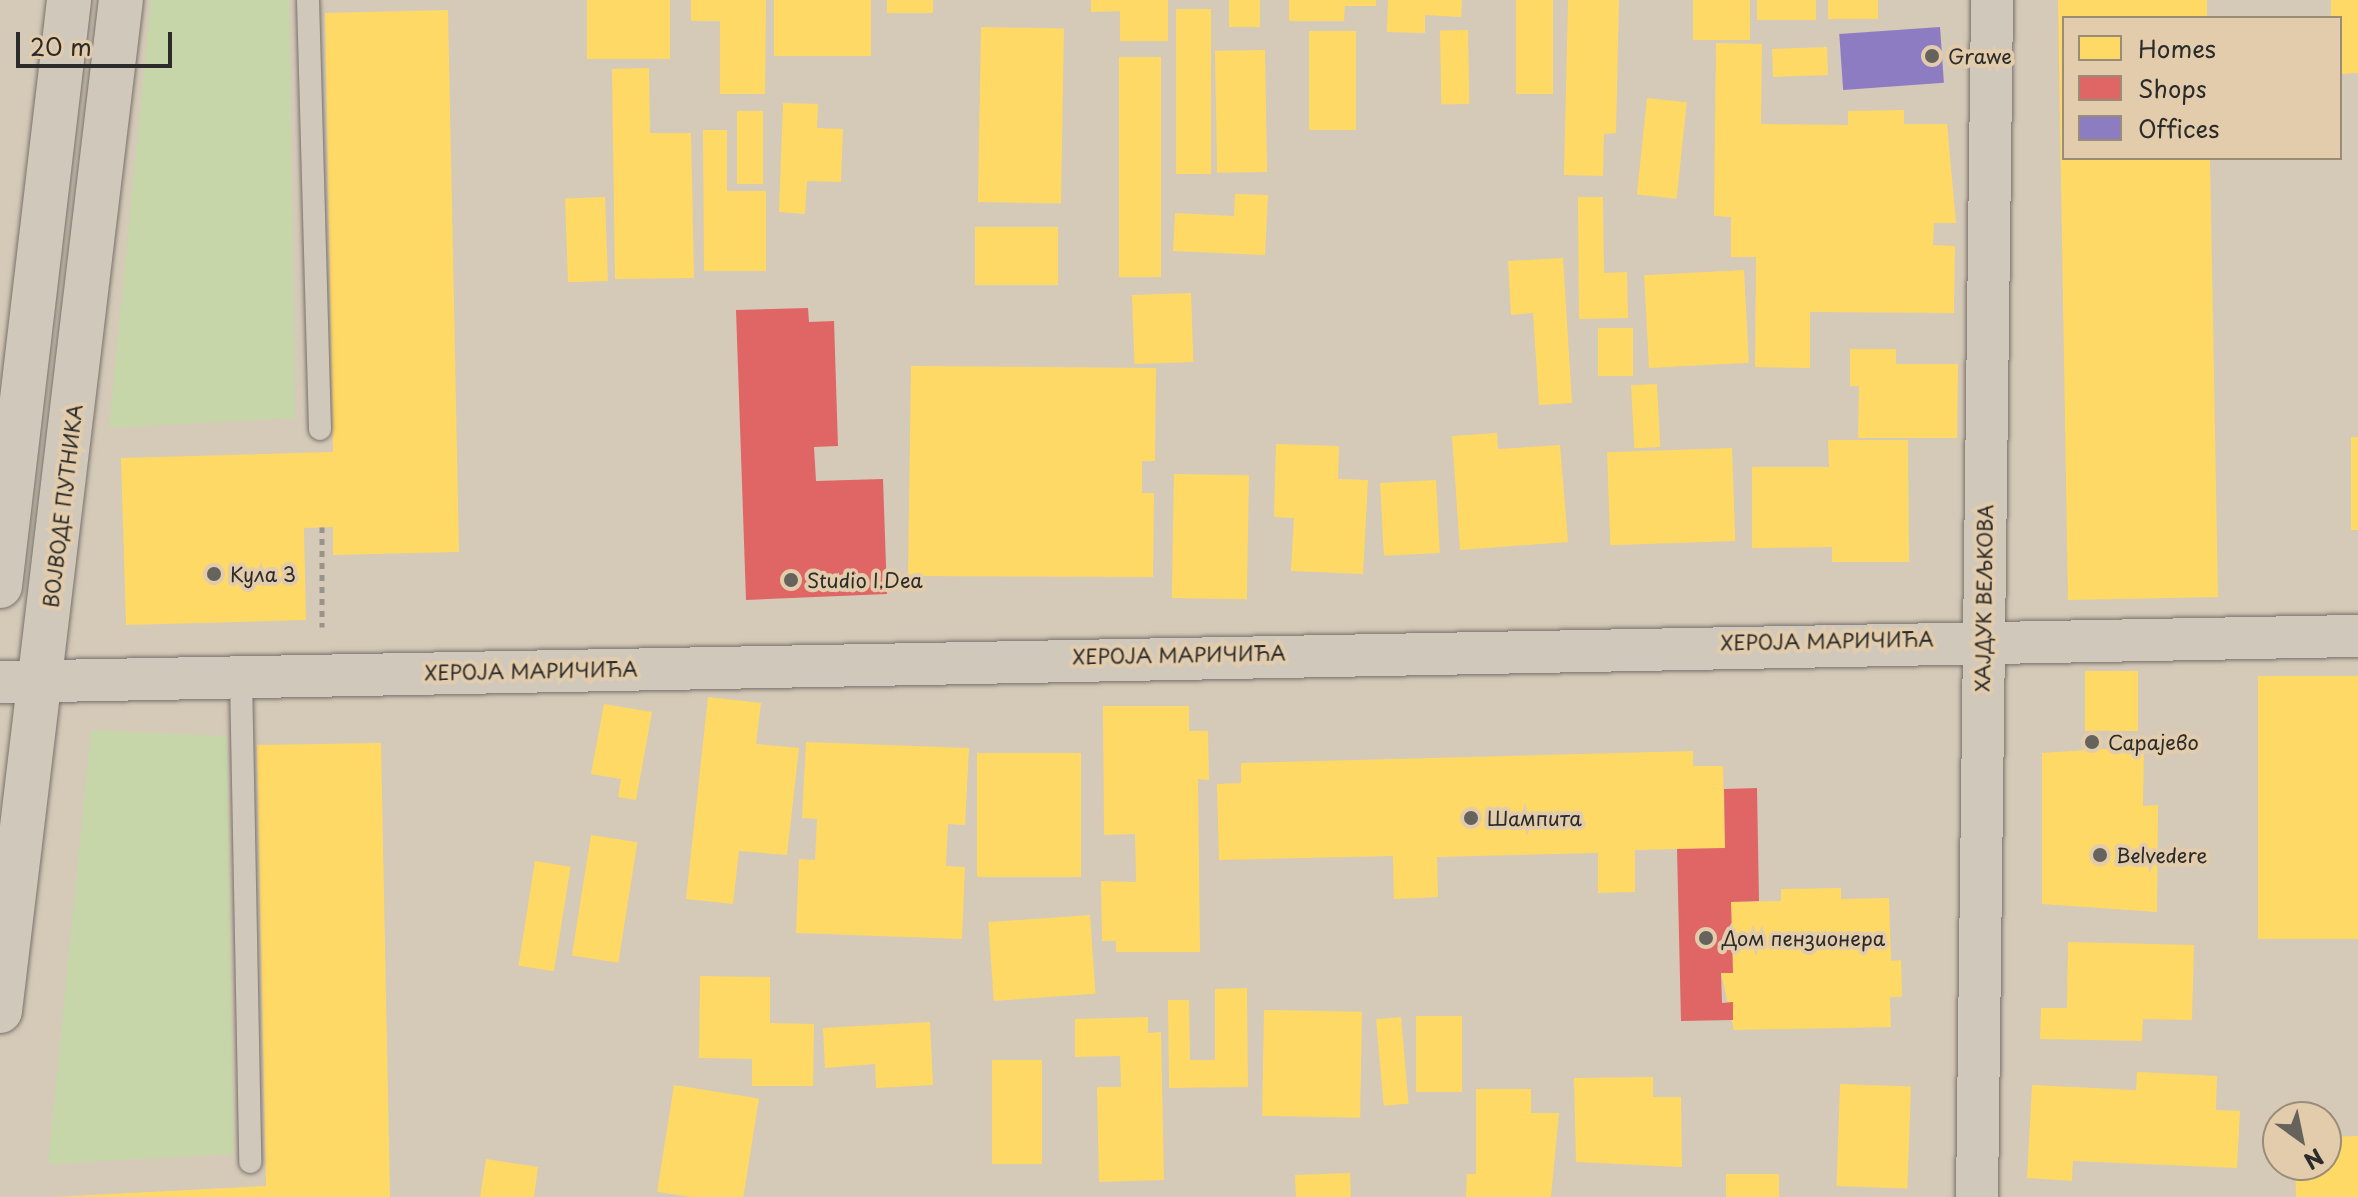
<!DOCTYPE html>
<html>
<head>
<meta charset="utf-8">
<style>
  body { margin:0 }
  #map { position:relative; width:2358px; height:1197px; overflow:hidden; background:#d5c9b8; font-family:"Playpen Sans",sans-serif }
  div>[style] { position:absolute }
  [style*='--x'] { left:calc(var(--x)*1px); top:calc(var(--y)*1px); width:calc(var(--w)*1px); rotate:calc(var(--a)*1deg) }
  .green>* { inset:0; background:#c6d6a8 }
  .homes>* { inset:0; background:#ffd966; transform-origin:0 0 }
  .shops>* { inset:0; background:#e06666 }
  .offices>* { inset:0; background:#8e7cc3; transform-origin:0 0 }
  .path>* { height:5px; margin-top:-2.5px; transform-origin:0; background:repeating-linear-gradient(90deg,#99938b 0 6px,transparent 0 12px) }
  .roads { filter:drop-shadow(0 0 2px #78726a) drop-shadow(0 0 2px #78726a) }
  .service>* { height:22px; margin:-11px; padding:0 11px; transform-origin:11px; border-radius:11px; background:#d1c8bc }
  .minor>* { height:42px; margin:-21px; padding:0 21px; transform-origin:21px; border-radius:21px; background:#d1c8bc }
  .secondary>* { height:44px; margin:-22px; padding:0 22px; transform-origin:22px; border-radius:22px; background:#d1c8bc }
  .dots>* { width:22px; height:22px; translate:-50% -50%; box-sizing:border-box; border:4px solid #e2ccab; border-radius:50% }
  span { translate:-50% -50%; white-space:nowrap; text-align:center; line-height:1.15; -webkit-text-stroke:8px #e2ccab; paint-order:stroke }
  .poi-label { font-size:20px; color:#2b2b2b }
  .left { translate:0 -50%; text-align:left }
  .street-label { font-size:20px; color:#2b2b2b }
  .legend { position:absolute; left:2062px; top:16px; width:280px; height:144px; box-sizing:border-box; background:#e2ccab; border:2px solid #998c78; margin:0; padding:10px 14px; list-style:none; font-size:24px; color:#2b2b2b }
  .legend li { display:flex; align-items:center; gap:16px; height:40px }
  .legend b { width:40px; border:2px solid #998c78 }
  .north { position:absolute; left:2262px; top:1101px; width:80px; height:80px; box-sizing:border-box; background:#e2ccab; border:2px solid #998c78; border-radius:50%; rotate:147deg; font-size:22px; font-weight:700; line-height:32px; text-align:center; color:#2b2b2b }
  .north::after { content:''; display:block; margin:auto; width:28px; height:36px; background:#66625c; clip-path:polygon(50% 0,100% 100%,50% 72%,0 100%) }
  .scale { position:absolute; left:16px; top:32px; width:156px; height:36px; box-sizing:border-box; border:4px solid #2b2b2b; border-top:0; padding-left:10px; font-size:24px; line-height:28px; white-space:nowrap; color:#2b2b2b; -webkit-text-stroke:6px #e2ccab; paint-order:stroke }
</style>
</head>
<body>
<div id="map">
  <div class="green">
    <i style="clip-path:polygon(151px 0,289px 0,295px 418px,109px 428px)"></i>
    <i style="clip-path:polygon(91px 730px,227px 736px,234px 1154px,48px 1164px)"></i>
  </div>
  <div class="homes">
    <i style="left:587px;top:0;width:83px;height:59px"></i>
    <i style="clip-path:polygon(691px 0,766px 0,765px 94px,720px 94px,720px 21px,691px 21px)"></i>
    <i style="left:774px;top:0;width:97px;height:56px"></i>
    <i style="left:887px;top:0;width:46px;height:13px"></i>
    <i style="clip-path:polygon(1091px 0,1168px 0,1168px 41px,1120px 41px,1120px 11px,1091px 12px)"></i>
    <i style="left:1229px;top:0;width:31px;height:27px"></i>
    <i style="clip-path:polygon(1289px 0,1376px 0,1376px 6px,1345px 6px,1344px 21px,1289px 21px)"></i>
    <i style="clip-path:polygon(1388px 0,1462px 0,1461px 17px,1425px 15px,1425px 33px,1387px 32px)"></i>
    <i style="left:1516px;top:0;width:37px;height:94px"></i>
    <i style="clip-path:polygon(1568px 0,1619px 0,1616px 133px,1604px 134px,1603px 176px,1564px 175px)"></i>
    <i style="left:1693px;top:0;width:57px;height:40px"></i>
    <i style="left:1757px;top:0;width:59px;height:20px"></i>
    <i style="left:1828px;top:0;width:50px;height:19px"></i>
    <i style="clip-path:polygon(2058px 0,2207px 0,2207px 18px,2064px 18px,2064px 158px,2210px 158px,2218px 597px,2068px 600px)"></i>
    <i style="clip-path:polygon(2331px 0,2358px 0,2358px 73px,2340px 74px,2340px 18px,2331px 18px)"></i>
    <i style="left:1176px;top:9px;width:35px;height:165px"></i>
    <i style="clip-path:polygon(448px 10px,459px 552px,333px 555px,333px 527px,304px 528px,306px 620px,126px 625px,121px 458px,333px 452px,325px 13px)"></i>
    <i style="left:981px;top:27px;width:83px;height:175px;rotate:1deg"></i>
    <i style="left:1468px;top:30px;width:74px;height:28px;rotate:89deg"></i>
    <i style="left:1309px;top:31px;width:47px;height:99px"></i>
    <i style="clip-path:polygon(1716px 43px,1762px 44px,1761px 124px,1848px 125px,1848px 111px,1904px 110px,1904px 124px,1947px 124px,1956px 223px,1934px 223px,1933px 245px,1955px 246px,1954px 313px,1810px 312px,1810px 368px,1755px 367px,1756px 257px,1731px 257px,1731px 217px,1714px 216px)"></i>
    <i style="left:1827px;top:47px;width:28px;height:55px;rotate:88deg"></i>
    <i style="left:1265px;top:50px;width:122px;height:50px;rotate:89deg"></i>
    <i style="left:1119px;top:57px;width:42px;height:220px"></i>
    <i style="clip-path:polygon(649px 68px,650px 133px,691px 133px,694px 278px,615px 279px,612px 69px)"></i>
    <i style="left:1647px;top:98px;width:40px;height:97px;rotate:6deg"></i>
    <i style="clip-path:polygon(783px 103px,818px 104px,817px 128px,843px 129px,841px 182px,807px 181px,805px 214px,779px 212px)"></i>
    <i style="left:737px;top:111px;width:26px;height:73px"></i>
    <i style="clip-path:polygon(703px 130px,727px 130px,727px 191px,766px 191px,766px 271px,704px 271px)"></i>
    <i style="clip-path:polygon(1235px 194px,1268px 195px,1265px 255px,1173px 251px,1175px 213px,1234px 216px)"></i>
    <i style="left:605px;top:197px;width:84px;height:40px;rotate:88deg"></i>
    <i style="clip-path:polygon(1578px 197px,1603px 197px,1604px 273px,1627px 272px,1628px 318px,1579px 319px)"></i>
    <i style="left:975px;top:227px;width:83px;height:58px"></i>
    <i style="clip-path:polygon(1563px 258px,1572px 403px,1539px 405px,1533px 313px,1511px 315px,1508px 261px)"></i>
    <i style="left:1744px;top:270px;width:93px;height:100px;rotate:87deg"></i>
    <i style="left:1191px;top:293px;width:69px;height:59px;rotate:88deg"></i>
    <i style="left:1598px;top:328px;width:35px;height:48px"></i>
    <i style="clip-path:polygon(1850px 349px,1896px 349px,1896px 364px,1958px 364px,1957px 438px,1858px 438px,1859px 386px,1850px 386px)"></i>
    <i style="clip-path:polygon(911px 366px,1156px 368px,1155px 461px,1142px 461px,1142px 493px,1154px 493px,1153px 577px,908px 576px)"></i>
    <i style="left:1657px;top:384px;width:63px;height:26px;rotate:87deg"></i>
    <i style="clip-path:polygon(1497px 433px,1498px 449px,1560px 445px,1568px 542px,1460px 550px,1452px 436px)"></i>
    <i style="left:2351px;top:437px;width:7px;height:93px"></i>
    <i style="clip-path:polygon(1828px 440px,1908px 440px,1909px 562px,1832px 562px,1832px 547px,1752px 548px,1752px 467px,1829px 467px)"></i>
    <i style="clip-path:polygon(1276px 444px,1339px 446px,1338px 479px,1368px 480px,1363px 574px,1291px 571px,1294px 518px,1274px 517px)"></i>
    <i style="left:1732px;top:448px;width:93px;height:125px;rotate:88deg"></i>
    <i style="left:1174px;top:474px;width:75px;height:124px;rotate:1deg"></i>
    <i style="left:1436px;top:480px;width:73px;height:56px;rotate:87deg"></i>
    <i style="left:2085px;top:671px;width:53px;height:60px"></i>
    <i style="left:2258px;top:676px;width:100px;height:263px"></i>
    <i style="clip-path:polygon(708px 697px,761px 703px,756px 744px,799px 748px,787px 855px,739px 851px,733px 904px,686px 899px)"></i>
    <i style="clip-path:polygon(604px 704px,652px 712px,636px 800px,618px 797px,621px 779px,591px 774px)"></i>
    <i style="clip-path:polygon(1103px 706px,1189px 706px,1189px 731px,1208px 731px,1209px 780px,1198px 779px,1200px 952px,1116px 952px,1116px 941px,1102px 941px,1101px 881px,1136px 882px,1135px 834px,1104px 835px)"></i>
    <i style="clip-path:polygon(806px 742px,969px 748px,965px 825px,948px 824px,946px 866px,965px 867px,962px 939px,796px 933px,799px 859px,815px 860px,817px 819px,802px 818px)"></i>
    <i style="clip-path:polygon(381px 743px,390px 1197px,53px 1197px,266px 1186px,257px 745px)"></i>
    <i style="clip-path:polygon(2117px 748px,2144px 748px,2143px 806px,2158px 805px,2157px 912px,2042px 904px,2042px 753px)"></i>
    <i style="clip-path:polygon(1693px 751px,1693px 766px,1723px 766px,1725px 848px,1635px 850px,1635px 892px,1598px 893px,1598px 853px,1437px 857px,1438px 897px,1394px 899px,1393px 856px,1219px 860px,1217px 784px,1241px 783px,1241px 763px)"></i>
    <i style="left:1081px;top:753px;width:124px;height:104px;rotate:90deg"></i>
    <i style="left:591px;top:835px;width:47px;height:122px;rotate:9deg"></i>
    <i style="left:535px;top:861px;width:36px;height:106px;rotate:9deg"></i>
    <i style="clip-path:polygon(1841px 888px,1841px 899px,1889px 898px,1891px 961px,1901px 960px,1902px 997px,1890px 997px,1891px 1027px,1734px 1030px,1721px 973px,1733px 973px,1731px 902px,1781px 901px,1781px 889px)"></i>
    <i style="left:1090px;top:915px;width:79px;height:102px;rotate:86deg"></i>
    <i style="clip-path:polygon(2068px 942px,2194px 945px,2192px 1020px,2143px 1019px,2142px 1041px,2040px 1039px,2041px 1008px,2067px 1008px)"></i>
    <i style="clip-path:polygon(700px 976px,770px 977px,770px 1023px,814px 1024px,813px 1086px,752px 1086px,752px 1059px,699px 1058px)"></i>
    <i style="clip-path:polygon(1247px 988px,1248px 1087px,1169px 1088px,1168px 1000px,1189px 1000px,1190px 1060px,1215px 1060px,1215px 989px)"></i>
    <i style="left:1264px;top:1010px;width:98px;height:106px;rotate:1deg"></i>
    <i style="left:1416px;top:1016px;width:46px;height:76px"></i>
    <i style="clip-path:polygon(1148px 1017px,1148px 1033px,1161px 1032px,1164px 1180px,1099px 1182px,1097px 1087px,1121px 1087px,1120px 1056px,1075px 1057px,1075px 1019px)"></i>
    <i style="left:1401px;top:1017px;width:87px;height:25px;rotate:85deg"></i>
    <i style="clip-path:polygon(930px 1022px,933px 1085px,876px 1088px,875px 1064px,825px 1068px,823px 1028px)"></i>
    <i style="left:992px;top:1060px;width:50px;height:104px"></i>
    <i style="clip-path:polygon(2137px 1072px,2217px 1076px,2216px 1110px,2240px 1111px,2237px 1168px,2073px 1161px,2072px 1181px,2027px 1178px,2032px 1085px,2136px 1090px)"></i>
    <i style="clip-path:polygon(1653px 1077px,1653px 1097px,1681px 1097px,1682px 1167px,1576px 1162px,1574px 1078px)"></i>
    <i style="left:1840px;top:1084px;width:71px;height:102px;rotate:2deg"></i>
    <i style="left:674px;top:1085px;width:86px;height:108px;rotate:9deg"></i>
    <i style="clip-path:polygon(1476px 1089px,1531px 1089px,1531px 1113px,1559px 1113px,1551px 1197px,1466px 1197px,1467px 1174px,1476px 1174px)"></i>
    <i style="clip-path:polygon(2358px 1136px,2358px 1197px,2296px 1197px,2295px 1165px,2326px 1165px,2326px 1137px)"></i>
    <i style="clip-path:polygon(486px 1159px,538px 1167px,534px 1197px,480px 1197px)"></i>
    <i style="left:1350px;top:1173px;width:24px;height:55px;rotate:88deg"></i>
    <i style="left:1726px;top:1174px;width:53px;height:23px"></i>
  </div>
  <div class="shops">
    <i style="clip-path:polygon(808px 308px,809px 322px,834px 321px,838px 446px,814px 447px,816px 481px,883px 479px,887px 594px,746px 600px,736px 310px)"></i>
    <i style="clip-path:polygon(1757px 788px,1759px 901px,1731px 902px,1733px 973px,1721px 973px,1722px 1003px,1733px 1002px,1733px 1020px,1681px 1021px,1677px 849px,1725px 848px,1724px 789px)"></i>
  </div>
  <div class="offices">
    <i style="left:1940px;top:27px;width:56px;height:101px;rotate:86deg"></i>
  </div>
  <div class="path">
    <i style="--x:322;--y:527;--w:100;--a:90"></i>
  </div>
  <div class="roads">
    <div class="service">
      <i style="--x:308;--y:0;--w:429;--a:88.4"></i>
      <i style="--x:241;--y:677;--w:485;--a:88.9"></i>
    </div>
    <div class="minor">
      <i style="--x:0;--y:682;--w:2358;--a:-1.12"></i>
      <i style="--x:1977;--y:1197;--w:1197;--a:-89.28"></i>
    </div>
    <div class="secondary">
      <i style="--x:0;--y:586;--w:590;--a:-83.28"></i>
      <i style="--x:0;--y:1011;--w:1018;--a:-83.18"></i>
    </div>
  </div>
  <div class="dots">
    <i style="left:1932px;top:56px;background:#66625c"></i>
    <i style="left:214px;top:574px;background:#66625c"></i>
    <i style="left:791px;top:580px;background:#66625c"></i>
    <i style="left:2092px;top:742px;background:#66625c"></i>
    <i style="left:1471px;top:818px;background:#66625c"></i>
    <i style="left:2100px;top:855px;background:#66625c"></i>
    <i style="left:1706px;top:938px;background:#66625c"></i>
  </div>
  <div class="poi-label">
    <span class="left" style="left:1948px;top:56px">Grawe</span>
    <span class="left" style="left:230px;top:574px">Кула 3</span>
    <span class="left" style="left:807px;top:580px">Studio I.Dea</span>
    <span class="left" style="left:2108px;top:742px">Сарајево</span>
    <span class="left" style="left:1487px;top:818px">Шампита</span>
    <span class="left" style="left:2116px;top:855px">Belvedere</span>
    <span class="left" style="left:1722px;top:938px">Дом пензионера</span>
  </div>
  <div class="street-label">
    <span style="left:63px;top:506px;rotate:-83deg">ВОЈВОДЕ ПУТНИКА</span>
    <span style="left:1984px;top:598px;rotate:-89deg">ХАЈДУК ВЕЉКОВА</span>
    <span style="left:1827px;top:641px;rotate:-1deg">ХЕРОЈА МАРИЧИЋА</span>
    <span style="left:1179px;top:655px;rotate:-1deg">ХЕРОЈА МАРИЧИЋА</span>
    <span style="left:531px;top:671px;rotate:-1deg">ХЕРОЈА МАРИЧИЋА</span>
  </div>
  <ul class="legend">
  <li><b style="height:22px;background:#ffd966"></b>Homes</li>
  <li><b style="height:22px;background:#e06666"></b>Shops</li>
  <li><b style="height:22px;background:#8e7cc3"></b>Offices</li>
  </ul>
  <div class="north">N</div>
  <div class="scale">20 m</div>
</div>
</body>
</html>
